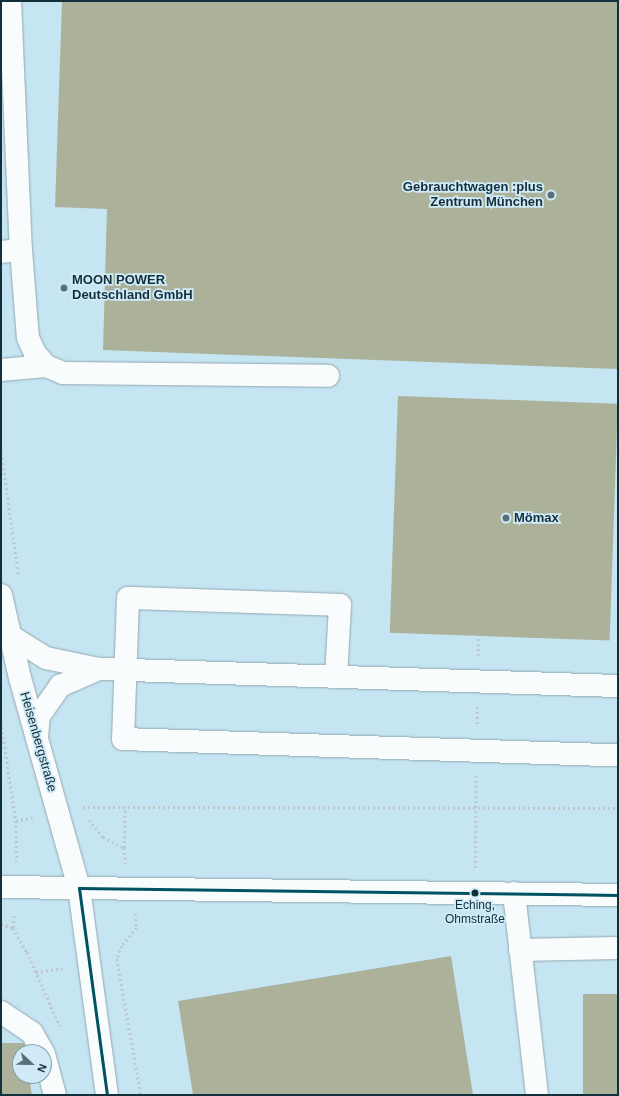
<!DOCTYPE html>
<html>
<head>
<meta charset="utf-8">
<style>
  body { margin:0 }
  #map { position:relative; width:619px; height:1096px; overflow:hidden; background:#d9e8ee; font-family:Arial,sans-serif }
  div>[style] { position:absolute }
  [style*='--x'] { left:calc(var(--x)*1px); top:calc(var(--y)*1px); width:calc(var(--w)*1px); rotate:calc(var(--a)*1deg) }
  .built>* { inset:0; background:#c6e5f3 }
  .building>* { inset:0; background:#abb299; transform-origin:0 0 }
  .path>* { height:2.5px; margin-top:-1.25px; transform-origin:0; background:repeating-linear-gradient(90deg,#bec7cb 0 2px,transparent 0 5px) }
  .roads { filter:drop-shadow(0 0 1px #94a8b0) drop-shadow(0 0 1px #94a8b0) }
  .minor>* { height:22px; margin:-11px; padding:0 11px; transform-origin:11px; border-radius:11px; background:#f9fcfc }
  .bus-1>* { height:3px; margin:-1.5px; padding:0 1.5px; transform-origin:1.5px; border-radius:1.5px; background:#005262 }
  .dots>* { width:11px; height:11px; translate:-50% -50%; box-sizing:border-box; border:2px solid #d0ebf7; border-radius:50% }
  span { translate:-50% -50%; white-space:nowrap; text-align:center; line-height:1.15; -webkit-text-stroke:3.5px #d0ebf7; paint-order:stroke }
  .bus-label { font-size:12px; color:#122f3b }
  .poi-label { font-size:13px; color:#122f3b; font-weight:700 }
  .right { translate:-100% -50%; text-align:right }
  .left { translate:0 -50%; text-align:left }
  .street-label { font-size:13px; color:#122f3b }
  .frame { position:absolute; inset:0; border:2px solid #122f3b; pointer-events:none }
  .north { position:absolute; left:12px; top:1044px; width:40px; height:40px; box-sizing:border-box; background:#d0ebf7; border:1px solid #84a0ac; border-radius:50%; rotate:112deg; font-size:11px; font-weight:700; line-height:16px; text-align:center; color:#122f3b }
  .north::after { content:''; display:block; margin:auto; width:14px; height:18px; background:#58707a; clip-path:polygon(50% 0,100% 100%,50% 72%,0 100%) }
</style>
</head>
<body>
<div id="map">
  <div class="built">
    <i style="clip-path:polygon(evenodd,1px 1px,618px 1px,618px 1095px,1px 1095px,1px 1px,20px 1052px,44px 1052px,44px 1076px,20px 1076px,20px 1052px)"></i>
  </div>
  <div class="building">
    <i style="clip-path:polygon(62px 1px,618px 1px,618px 369px,103px 350px,107px 209px,55px 207px)"></i>
    <i style="left:398px;top:396px;width:220px;height:237px;rotate:2deg"></i>
    <i style="clip-path:polygon(451px 956px,473px 1095px,193px 1095px,178px 1001px)"></i>
    <i style="left:583px;top:994px;width:35px;height:101px"></i>
    <i style="clip-path:polygon(1px 1043px,24px 1043px,25px 1052px,20px 1052px,20px 1076px,29px 1076px,32px 1095px,1px 1095px)"></i>
  </div>
  <div class="path">
    <i style="--x:1;--y:448;--w:130;--a:82.1"></i>
    <i style="--x:478;--y:656;--w:20;--a:-90"></i>
    <i style="--x:1;--y:722;--w:100;--a:81.4"></i>
    <i style="--x:16;--y:821;--w:41;--a:88.6"></i>
    <i style="--x:477;--y:724;--w:17;--a:-90"></i>
    <i style="--x:83;--y:807;--w:535;--a:0.11"></i>
    <i style="--x:89;--y:820;--w:22;--a:51"></i>
    <i style="--x:103;--y:837;--w:24;--a:28"></i>
    <i style="--x:124;--y:848;--w:16;--a:83"></i>
    <i style="--x:16;--y:821;--w:17;--a:-13"></i>
    <i style="--x:124;--y:848;--w:41;--a:-88.6"></i>
    <i style="--x:475;--y:868;--w:93;--a:-89.4"></i>
    <i style="--x:135;--y:914;--w:14;--a:82"></i>
    <i style="--x:137;--y:928;--w:23;--a:130"></i>
    <i style="--x:122;--y:946;--w:14;--a:111"></i>
    <i style="--x:117;--y:959;--w:138;--a:80"></i>
    <i style="--x:1;--y:924;--w:13;--a:18"></i>
    <i style="--x:13;--y:928;--w:28;--a:60"></i>
    <i style="--x:27;--y:952;--w:81;--a:66"></i>
    <i style="--x:13;--y:928;--w:15;--a:-86"></i>
    <i style="--x:36;--y:972;--w:27;--a:-8"></i>
  </div>
  <div class="roads">
    <div class="minor">
      <i style="--x:10;--y:1;--w:249;--a:87.5"></i>
      <i style="--x:21;--y:250;--w:88;--a:85.5"></i>
      <i style="--x:28;--y:338;--w:17;--a:65"></i>
      <i style="--x:35;--y:353;--w:17;--a:50"></i>
      <i style="--x:46;--y:366;--w:18;--a:22"></i>
      <i style="--x:63;--y:373;--w:265;--a:0.6"></i>
      <i style="--x:1;--y:252;--w:20;--a:-6"></i>
      <i style="--x:1;--y:370;--w:45;--a:-5.1"></i>
      <i style="--x:1;--y:595;--w:85;--a:77.1"></i>
      <i style="--x:20;--y:678;--w:218;--a:74.3"></i>
      <i style="--x:79;--y:888;--w:209;--a:82.3"></i>
      <i style="--x:9;--y:635;--w:44;--a:31.9"></i>
      <i style="--x:46;--y:658;--w:54;--a:11.7"></i>
      <i style="--x:99;--y:669;--w:519;--a:1.88"></i>
      <i style="--x:336;--y:677;--w:72;--a:-86.8"></i>
      <i style="--x:340;--y:605;--w:212;--a:-178.1"></i>
      <i style="--x:128;--y:598;--w:141;--a:92"></i>
      <i style="--x:123;--y:739;--w:495;--a:1.9"></i>
      <i style="--x:37;--y:737;--w:21;--a:-85"></i>
      <i style="--x:39;--y:716;--w:37;--a:-55"></i>
      <i style="--x:60;--y:686;--w:43;--a:-23.6"></i>
      <i style="--x:1;--y:887;--w:617;--a:0.74"></i>
      <i style="--x:514;--y:893;--w:203;--a:83.5"></i>
      <i style="--x:520;--y:950;--w:98;--a:-1.2"></i>
      <i style="--x:1;--y:1012;--w:37;--a:34"></i>
      <i style="--x:32;--y:1033;--w:22;--a:60"></i>
      <i style="--x:44;--y:1054;--w:42;--a:75"></i>
    </div>
  </div>
  <div class="bus-1">
    <i style="--x:79;--y:888;--w:539;--a:0.74"></i>
    <i style="--x:79;--y:888;--w:209;--a:82.3"></i>
  </div>
  <div class="dots">
    <i style="left:551px;top:195px;background:#58707a"></i>
    <i style="left:64px;top:288px;background:#58707a"></i>
    <i style="left:506px;top:518px;background:#58707a"></i>
    <i style="left:475px;top:893px;background:#122f3b"></i>
  </div>
  <div class="bus-label">
    <span style="left:475px;top:913px">Eching,<br>Ohmstraße</span>
  </div>
  <div class="poi-label">
    <span class="right" style="left:543px;top:195px">Gebrauchtwagen :plus<br>Zentrum München</span>
    <span class="left" style="left:72px;top:288px">MOON POWER<br>Deutschland GmbH</span>
    <span class="left" style="left:514px;top:518px">Mömax</span>
  </div>
  <div class="street-label">
    <span style="left:38px;top:742px;rotate:74deg">Heisenbergstraße</span>
  </div>
  <div class="frame"></div>
  <div class="north">N</div>
</div>
</body>
</html>
